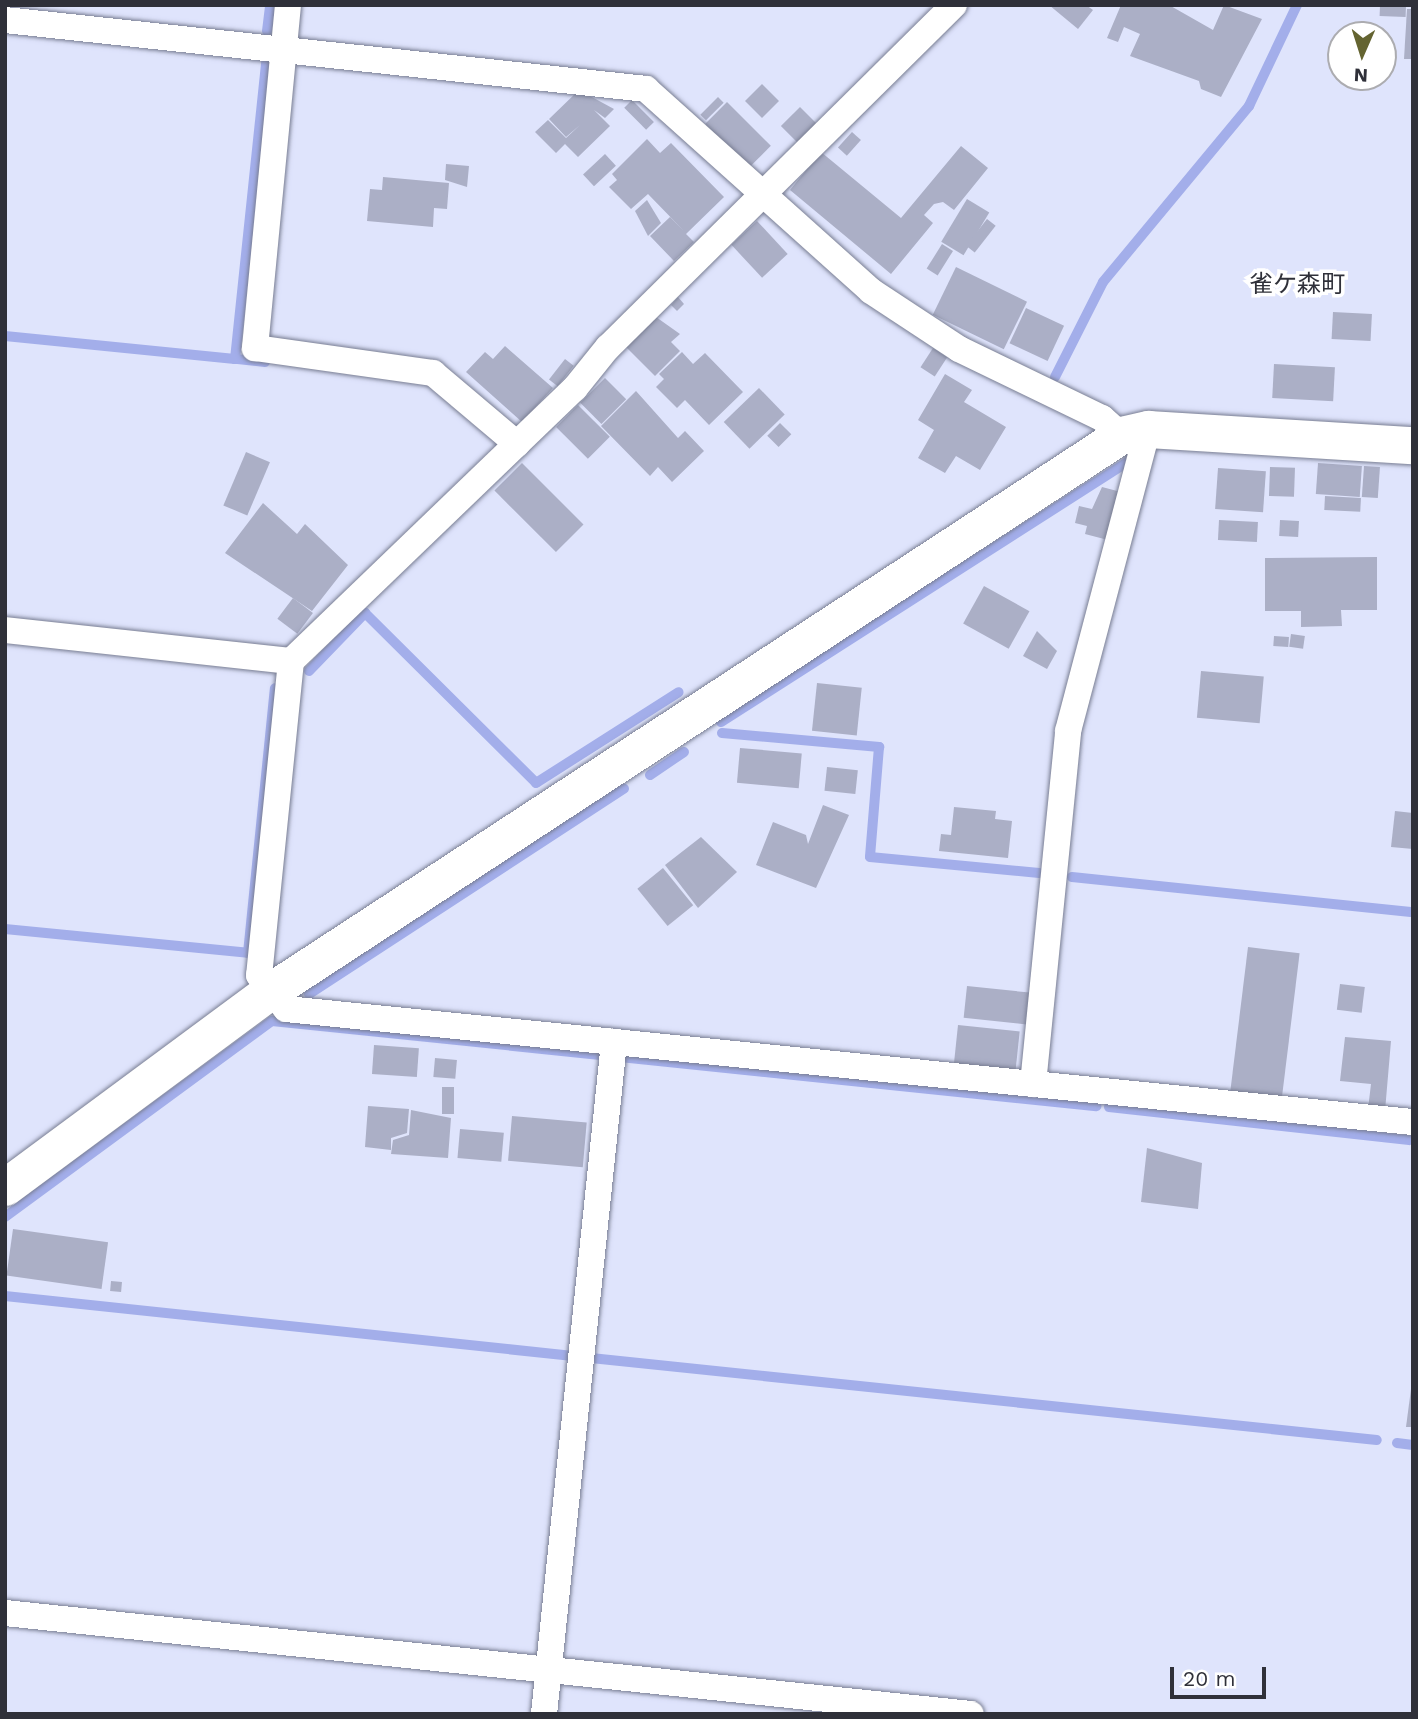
<!DOCTYPE html>
<html>
<head>
<meta charset="utf-8">
<style>
  body { margin:0 }
  #map { position:relative; width:1418px; height:1719px; overflow:hidden; background:#dfe4fc; font-family:"Work Sans","Noto Sans JP",sans-serif }
  div>[style] { position:absolute }
  [style*='--x'] { left:calc(var(--x)*1px); top:calc(var(--y)*1px); width:calc(var(--w)*1px); rotate:calc(var(--a)*1deg) }
  .stream>* { height:10px; margin:-5px; padding:0 5px; transform-origin:5px; border-radius:5px; background:#a3aeea }
  .building>* { inset:0; background:#abafc6; transform-origin:0 0 }
  .roads { filter:drop-shadow(0 0 2px #787d92) drop-shadow(0 0 2px #787d92) }
  .street>* { height:26px; margin:-13px; padding:0 13px; transform-origin:13px; border-radius:13px; background:#fff }
  .secondary>* { height:37px; margin:-18.5px; padding:0 18.5px; transform-origin:18.5px; border-radius:18.5px; background:#fff }
  span { translate:-50% -50%; white-space:nowrap; text-align:center; line-height:1.15; -webkit-text-stroke:7px #fff; paint-order:stroke }
  .quarter-label { font-size:24px; color:#2f3039 }
  .frame { position:absolute; inset:0; border:7px solid #2f3039; pointer-events:none }
  .north { position:absolute; left:1327px; top:21px; width:70px; height:70px; box-sizing:border-box; background:#fff; border:2px solid #acacb0; border-radius:50%; rotate:183deg; font-size:19px; font-weight:700; line-height:28px; text-align:center; color:#2f3039 }
  .north::after { content:''; display:block; margin:auto; width:24px; height:32px; background:#646431; clip-path:polygon(50% 0,100% 100%,50% 72%,0 100%) }
  .scale { position:absolute; left:1170px; top:1667px; width:96px; height:32px; box-sizing:border-box; border:4px solid #2f3039; border-top:0; padding-left:9px; font-size:21px; line-height:24px; white-space:nowrap; color:#2f3039; -webkit-text-stroke:5px #fff; paint-order:stroke }
</style>
</head>
<body>
<div id="map">
  <div class="stream">
    <i style="--x:267;--y:31;--w:26;--a:-83"></i>
    <i style="--x:5;--y:336;--w:231;--a:5.7"></i>
    <i style="--x:265;--y:362;--w:30;--a:-174"></i>
    <i style="--x:235;--y:359;--w:305;--a:-84"></i>
    <i style="--x:1055;--y:377;--w:106;--a:-63.2"></i>
    <i style="--x:1103;--y:282;--w:229;--a:-50.3"></i>
    <i style="--x:1249;--y:106;--w:112;--a:-64.6"></i>
    <i style="--x:309;--y:671;--w:81;--a:-46"></i>
    <i style="--x:365;--y:613;--w:241;--a:44.8"></i>
    <i style="--x:536;--y:783;--w:169;--a:-32.5"></i>
    <i style="--x:721;--y:722;--w:482;--a:-32.6"></i>
    <i style="--x:722;--y:733;--w:158;--a:5.1"></i>
    <i style="--x:879;--y:747;--w:110;--a:94.7"></i>
    <i style="--x:870;--y:857;--w:170;--a:5.4"></i>
    <i style="--x:650;--y:775;--w:41;--a:-34.1"></i>
    <i style="--x:1072;--y:877;--w:343;--a:5.9"></i>
    <i style="--x:5;--y:929;--w:244;--a:5.6"></i>
    <i style="--x:248;--y:953;--w:266;--a:-84.2"></i>
    <i style="--x:309;--y:994;--w:376;--a:-33.1"></i>
    <i style="--x:620;--y:1057;--w:479;--a:5.9"></i>
    <i style="--x:1109;--y:1107;--w:302;--a:6.3"></i>
    <i style="--x:5;--y:1217;--w:331;--a:-36.3"></i>
    <i style="--x:272;--y:1021;--w:330;--a:5.9"></i>
    <i style="--x:5;--y:1296;--w:571;--a:6.03"></i>
    <i style="--x:591;--y:1358;--w:790;--a:5.96"></i>
    <i style="--x:1397;--y:1443;--w:16;--a:7"></i>
  </div>
  <div class="building">
    <i style="clip-path:polygon(1049px 5px,1086px 5px,1093px 10px,1078px 29px)"></i>
    <i style="clip-path:polygon(1121px 5px,1169px 5px,1213px 30px,1224px 5px,1262px 19px,1221px 97px,1201px 89px,1199px 81px,1130px 56px,1140px 34px,1124px 27px,1118px 42px,1107px 38px)"></i>
    <i style="left:1380px;top:5px;width:26px;height:11px;rotate:2deg"></i>
    <i style="clip-path:polygon(1407px 9px,1413px 9px,1413px 59px,1404px 59px)"></i>
    <i style="left:762px;top:84px;width:24px;height:24px;rotate:45deg"></i>
    <i style="clip-path:polygon(579px 90px,614px 109px,605px 118px,594px 110px,610px 126px,578px 157px,565px 144px,556px 153px,535px 132px,548px 120px,566px 138px,580px 125px,566px 137px,549px 119px)"></i>
    <i style="left:718px;top:97px;width:8px;height:25px;rotate:45deg"></i>
    <i style="left:632px;top:100px;width:31px;height:11px;rotate:45deg"></i>
    <i style="left:727px;top:102px;width:62px;height:31px;rotate:45deg"></i>
    <i style="left:800px;top:107px;width:24px;height:27px;rotate:45deg"></i>
    <i style="left:852px;top:132px;width:12px;height:21px;rotate:42deg"></i>
    <i style="clip-path:polygon(647px 139px,660px 153px,671px 143px,724px 197px,686px 234px,694px 242px,674px 261px,650px 236px,670px 217px,683px 230px,648px 194px,631px 209px,609px 187px,617px 180px,612px 174px)"></i>
    <i style="clip-path:polygon(961px 146px,988px 168px,954px 210px,943px 202px,934px 204px,924px 215px,933px 223px,891px 274px,790px 190px,821px 152px,901px 218px)"></i>
    <i style="left:605px;top:154px;width:16px;height:30px;rotate:47deg"></i>
    <i style="clip-path:polygon(446px 164px,469px 166px,467px 187px,445px 180px)"></i>
    <i style="clip-path:polygon(383px 177px,449px 183px,447px 209px,434px 208px,433px 227px,367px 221px,370px 189px,382px 190px)"></i>
    <i style="left:967px;top:199px;width:26px;height:50px;rotate:31deg"></i>
    <i style="clip-path:polygon(647px 200px,661px 223px,648px 236px,635px 211px)"></i>
    <i style="left:987px;top:219px;width:11px;height:34px;rotate:38deg"></i>
    <i style="left:757px;top:221px;width:45px;height:35px;rotate:47deg"></i>
    <i style="left:942px;top:244px;width:13px;height:29px;rotate:32deg"></i>
    <i style="left:956px;top:267px;width:79px;height:53px;rotate:26deg"></i>
    <i style="clip-path:polygon(678px 297px,684px 304px,677px 311px,671px 305px)"></i>
    <i style="left:1026px;top:308px;width:42px;height:39px;rotate:25deg"></i>
    <i style="left:1333px;top:312px;width:39px;height:27px;rotate:3deg"></i>
    <i style="clip-path:polygon(656px 317px,680px 334px,671px 342px,680px 351px,655px 376px,625px 346px)"></i>
    <i style="clip-path:polygon(505px 346px,553px 388px,522px 422px,466px 372px,485px 352px,493px 359px)"></i>
    <i style="left:933px;top:348px;width:17px;height:23px;rotate:33deg"></i>
    <i style="clip-path:polygon(682px 352px,693px 364px,705px 353px,743px 392px,709px 425px,685px 400px,677px 408px,656px 387px,664px 379px,659px 374px)"></i>
    <i style="left:565px;top:359px;width:11px;height:26px;rotate:38deg"></i>
    <i style="left:1274px;top:364px;width:61px;height:34px;rotate:3deg"></i>
    <i style="clip-path:polygon(945px 374px,972px 390px,964px 402px,1006px 427px,980px 470px,956px 456px,945px 473px,918px 458px,934px 430px,918px 420px)"></i>
    <i style="left:605px;top:378px;width:30px;height:35px;rotate:45deg"></i>
    <i style="left:759px;top:388px;width:37px;height:49px;rotate:46deg"></i>
    <i style="clip-path:polygon(636px 391px,678px 438px,685px 431px,704px 451px,672px 482px,658px 467px,650px 476px,601px 426px)"></i>
    <i style="left:578px;top:405px;width:45px;height:31px;rotate:45deg"></i>
    <i style="left:780px;top:423px;width:16px;height:18px;rotate:45deg"></i>
    <i style="left:246px;top:452px;width:26px;height:58px;rotate:23deg"></i>
    <i style="left:522px;top:463px;width:87px;height:39px;rotate:45deg"></i>
    <i style="left:1318px;top:463px;width:44px;height:31px;rotate:4deg"></i>
    <i style="left:1364px;top:466px;width:16px;height:31px;rotate:4deg"></i>
    <i style="left:1270px;top:467px;width:25px;height:29px;rotate:2deg"></i>
    <i style="left:1218px;top:468px;width:48px;height:41px;rotate:4deg"></i>
    <i style="clip-path:polygon(1102px 487px,1121px 492px,1108px 540px,1085px 534px,1087px 526px,1075px 523px,1079px 506px,1092px 509px)"></i>
    <i style="left:1325px;top:496px;width:36px;height:14px;rotate:3deg"></i>
    <i style="clip-path:polygon(263px 503px,297px 534px,305px 524px,348px 565px,312px 611px,225px 553px)"></i>
    <i style="left:1219px;top:520px;width:39px;height:20px;rotate:3deg"></i>
    <i style="left:1280px;top:520px;width:19px;height:16px;rotate:3deg"></i>
    <i style="clip-path:polygon(1377px 557px,1377px 610px,1341px 610px,1342px 626px,1301px 627px,1301px 611px,1265px 611px,1265px 558px)"></i>
    <i style="left:984px;top:586px;width:52px;height:43px;rotate:29deg"></i>
    <i style="left:293px;top:598px;width:25px;height:26px;rotate:37deg"></i>
    <i style="clip-path:polygon(1037px 631px,1057px 651px,1047px 669px,1023px 656px)"></i>
    <i style="left:1291px;top:634px;width:14px;height:13px;rotate:8deg"></i>
    <i style="left:1274px;top:636px;width:15px;height:10px;rotate:4deg"></i>
    <i style="left:1201px;top:671px;width:63px;height:47px;rotate:5deg"></i>
    <i style="left:817px;top:683px;width:45px;height:48px;rotate:6deg"></i>
    <i style="left:740px;top:748px;width:62px;height:35px;rotate:5deg"></i>
    <i style="left:827px;top:767px;width:31px;height:24px;rotate:6deg"></i>
    <i style="clip-path:polygon(823px 805px,849px 815px,816px 888px,756px 865px,773px 822px,806px 835px,808px 844px)"></i>
    <i style="clip-path:polygon(954px 807px,996px 811px,995px 819px,1012px 821px,1008px 858px,939px 851px,941px 834px,951px 835px)"></i>
    <i style="clip-path:polygon(1395px 811px,1413px 813px,1413px 849px,1391px 847px)"></i>
    <i style="clip-path:polygon(701px 837px,737px 872px,698px 908px,665px 865px)"></i>
    <i style="left:663px;top:868px;width:48px;height:33px;rotate:51deg"></i>
    <i style="left:1248px;top:947px;width:52px;height:146px;rotate:7deg"></i>
    <i style="left:1340px;top:984px;width:25px;height:26px;rotate:7deg"></i>
    <i style="left:967px;top:986px;width:63px;height:32px;rotate:6deg"></i>
    <i style="left:958px;top:1025px;width:62px;height:39px;rotate:6deg"></i>
    <i style="clip-path:polygon(1345px 1037px,1391px 1041px,1385px 1111px,1368px 1109px,1371px 1084px,1340px 1081px)"></i>
    <i style="left:374px;top:1045px;width:45px;height:29px;rotate:4deg"></i>
    <i style="left:435px;top:1058px;width:22px;height:19px;rotate:5deg"></i>
    <i style="left:442px;top:1087px;width:12px;height:27px"></i>
    <i style="clip-path:polygon(368px 1106px,409px 1109px,407px 1133px,391px 1138px,391px 1150px,365px 1147px)"></i>
    <i style="clip-path:polygon(411px 1110px,451px 1118px,448px 1158px,391px 1154px,393px 1140px,409px 1135px)"></i>
    <i style="left:512px;top:1116px;width:75px;height:45px;rotate:5deg"></i>
    <i style="left:460px;top:1129px;width:44px;height:29px;rotate:5deg"></i>
    <i style="clip-path:polygon(1147px 1148px,1202px 1163px,1198px 1209px,1141px 1202px)"></i>
    <i style="left:13px;top:1229px;width:96px;height:47px;rotate:8deg"></i>
    <i style="left:111px;top:1281px;width:11px;height:10px;rotate:5deg"></i>
    <i style="clip-path:polygon(1413px 1374px,1413px 1427px,1406px 1427px)"></i>
  </div>
  <div class="roads">
    <div class="street">
      <i style="--x:288;--y:5;--w:345;--a:95.5"></i>
      <i style="--x:255;--y:348;--w:180;--a:8"></i>
      <i style="--x:433;--y:373;--w:110;--a:40.2"></i>
      <i style="--x:954;--y:5;--w:486;--a:135.3"></i>
      <i style="--x:608;--y:347;--w:53;--a:128.8"></i>
      <i style="--x:575;--y:388;--w:394;--a:136.1"></i>
      <i style="--x:291;--y:661;--w:316;--a:95.8"></i>
      <i style="--x:259;--y:975;--w:43;--a:51.5"></i>
      <i style="--x:286;--y:1009;--w:1133;--a:5.73"></i>
      <i style="--x:5;--y:20;--w:645;--a:6.14"></i>
      <i style="--x:646;--y:89;--w:302;--a:41.9"></i>
      <i style="--x:871;--y:291;--w:105;--a:33.4"></i>
      <i style="--x:959;--y:349;--w:159;--a:25.8"></i>
      <i style="--x:1102;--y:418;--w:25;--a:42"></i>
      <i style="--x:5;--y:630;--w:288;--a:6.2"></i>
      <i style="--x:1033;--y:1084;--w:355;--a:-84.3"></i>
      <i style="--x:1068;--y:731;--w:312;--a:-75.2"></i>
      <i style="--x:5;--y:1613;--w:971;--a:5.97"></i>
      <i style="--x:544;--y:1714;--w:676;--a:-84.05"></i>
    </div>
    <div class="secondary">
      <i style="--x:5;--y:1187;--w:328;--a:-36.5"></i>
      <i style="--x:269;--y:992;--w:1018;--a:-33.17"></i>
      <i style="--x:1121;--y:435;--w:28;--a:-13"></i>
      <i style="--x:1148;--y:429;--w:265;--a:3.5"></i>
    </div>
  </div>
  <div class="quarter-label">
    <span style="left:1297px;top:285px">雀ケ森町</span>
  </div>
  <div class="frame"></div>
  <div class="north">N</div>
  <div class="scale">20 m</div>
</div>
</body>
</html>
